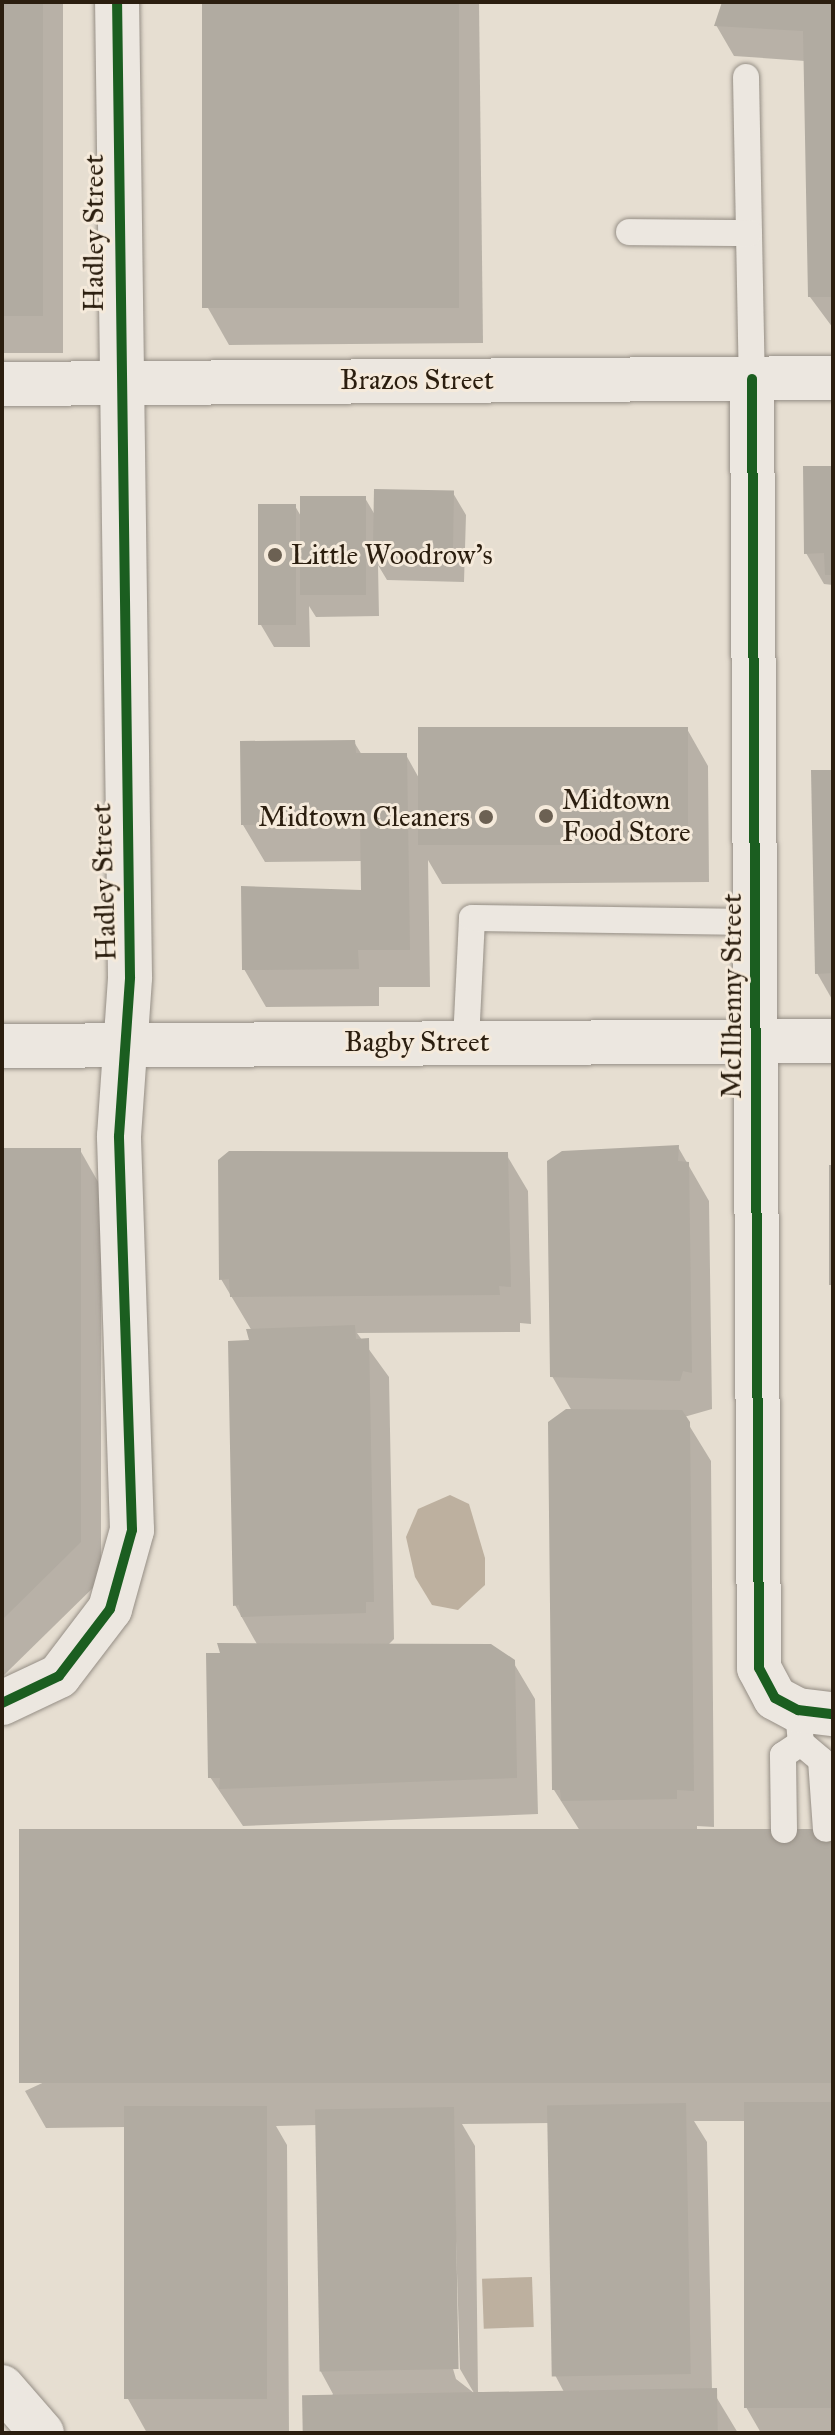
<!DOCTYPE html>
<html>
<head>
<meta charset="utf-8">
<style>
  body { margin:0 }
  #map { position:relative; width:835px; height:2435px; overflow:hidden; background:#e6ded1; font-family:"IM FELL Great Primer",serif }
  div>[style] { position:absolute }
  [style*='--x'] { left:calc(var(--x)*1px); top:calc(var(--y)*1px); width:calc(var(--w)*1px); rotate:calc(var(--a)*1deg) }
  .water>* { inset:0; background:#bdb09f; transform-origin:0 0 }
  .shadow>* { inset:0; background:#0003; transform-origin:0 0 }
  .building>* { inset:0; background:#b1aba1; transform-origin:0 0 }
  .roads { filter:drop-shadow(0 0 2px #958e85) drop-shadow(0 0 2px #958e85) }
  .service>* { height:26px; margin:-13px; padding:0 13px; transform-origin:13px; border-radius:13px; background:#ece7e0 }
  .minor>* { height:44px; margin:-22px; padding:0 22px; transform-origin:22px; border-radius:22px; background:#ece7e0 }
  .secondary>* { height:44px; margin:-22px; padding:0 22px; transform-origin:22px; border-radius:22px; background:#ece7e0 }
  .cycleway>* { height:10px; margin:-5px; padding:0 5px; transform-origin:5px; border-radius:5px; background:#1b5e20 }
  .dots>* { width:22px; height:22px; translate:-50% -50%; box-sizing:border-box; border:4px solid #f5eadb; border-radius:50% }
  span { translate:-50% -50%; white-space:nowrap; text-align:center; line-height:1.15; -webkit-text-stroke:6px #f5eadb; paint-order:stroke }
  .street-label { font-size:28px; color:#2b1e0f }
  .poi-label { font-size:28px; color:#2b1e0f }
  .left { translate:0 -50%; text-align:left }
  .right { translate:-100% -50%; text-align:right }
  .frame { position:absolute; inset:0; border:4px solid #2b1e0f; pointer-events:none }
</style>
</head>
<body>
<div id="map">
  <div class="water">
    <i style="clip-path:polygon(450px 1495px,469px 1504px,485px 1558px,485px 1585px,458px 1610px,432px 1605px,415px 1577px,406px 1537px,418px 1509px)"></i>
    <i style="left:532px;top:2277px;width:50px;height:50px;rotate:88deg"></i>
  </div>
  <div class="shadow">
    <i style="left:2px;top:2px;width:61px;height:351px"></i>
    <i style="clip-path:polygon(204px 2px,479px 2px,483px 343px,229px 345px,208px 308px)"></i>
    <i style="clip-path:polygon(724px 2px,833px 2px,833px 328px,810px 297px,805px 61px,734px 56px,716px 25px)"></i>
    <i style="clip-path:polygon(833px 468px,833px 585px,824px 584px,806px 553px)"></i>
    <i style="clip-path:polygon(453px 493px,466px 515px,464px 582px,387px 580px,378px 565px,379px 616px,316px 617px,309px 606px,310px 647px,274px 647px,261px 625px,295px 506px,302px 518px,365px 498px,375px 515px)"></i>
    <i style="clip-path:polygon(687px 729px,708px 766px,709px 882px,442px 884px,428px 860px,430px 987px,379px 987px,379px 1006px,266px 1007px,244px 969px,363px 892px,362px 861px,265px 862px,243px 825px,354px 742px,362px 755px,406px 755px,420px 780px)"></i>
    <i style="clip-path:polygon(833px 772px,833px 1001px,817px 973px)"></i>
    <i style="clip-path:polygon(evenodd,678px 1147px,709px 1201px,712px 1409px,684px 1417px,711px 1461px,714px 1827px,697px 1826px,697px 1832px,833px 1831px,833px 2433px,761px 2433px,746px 2407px,746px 2121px,694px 2121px,707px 2142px,712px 2390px,738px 2433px,304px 2433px,333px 2394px,320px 2370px,317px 2125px,276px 2126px,287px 2145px,289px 2433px,147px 2433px,128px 2399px,126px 2127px,46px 2128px,25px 2091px,582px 1834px,554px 1790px,572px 1411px,552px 1376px,678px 1147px,550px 2123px,555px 2375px,564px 2392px,478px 2392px,475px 2146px,462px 2124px,550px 2123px,678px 1147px,453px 2144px,460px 2369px,474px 2393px,456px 2379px,451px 2362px,453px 2144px)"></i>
    <i style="clip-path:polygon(2px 1150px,80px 1150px,101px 1187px,101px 1580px,2px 1677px)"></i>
    <i style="clip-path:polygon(506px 1154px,528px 1191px,531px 1324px,520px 1323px,520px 1332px,357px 1333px,389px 1377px,394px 1639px,387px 1646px,513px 1662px,535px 1699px,538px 1814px,243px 1826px,210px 1777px,222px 1655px,258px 1646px,235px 1605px,252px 1331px,221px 1279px)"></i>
  </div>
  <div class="building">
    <i style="left:2px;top:2px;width:41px;height:314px"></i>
    <i style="left:202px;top:2px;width:257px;height:306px"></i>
    <i style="clip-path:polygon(722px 2px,833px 2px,833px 297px,808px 297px,803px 31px,714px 26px)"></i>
    <i style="clip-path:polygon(803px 466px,833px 466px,833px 575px,825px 575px,824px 553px,804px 554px)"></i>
    <i style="left:374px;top:489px;width:80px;height:69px;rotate:1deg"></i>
    <i style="left:300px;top:496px;width:66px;height:99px"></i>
    <i style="left:258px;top:504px;width:38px;height:121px"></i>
    <i style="left:688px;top:727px;width:118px;height:270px;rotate:90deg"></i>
    <i style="clip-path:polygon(355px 740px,356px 753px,407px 753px,410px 950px,358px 950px,359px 969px,242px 970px,241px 886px,361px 890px,360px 818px,342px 810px,342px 824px,241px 825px,240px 741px)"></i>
    <i style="clip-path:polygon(811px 770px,833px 770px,833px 973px,815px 974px)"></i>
    <i style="clip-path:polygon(679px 1145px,678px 1161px,689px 1162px,692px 1373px,683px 1371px,680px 1381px,550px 1377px,547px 1161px,562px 1151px)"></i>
    <i style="clip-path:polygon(2px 1148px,81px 1148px,81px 1542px,2px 1620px)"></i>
    <i style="clip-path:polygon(229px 1151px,508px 1152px,511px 1287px,499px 1286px,500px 1295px,230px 1297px,229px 1279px,219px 1280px,218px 1160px)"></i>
    <i style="left:829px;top:1165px;width:4px;height:120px"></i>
    <i style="clip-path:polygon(355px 1325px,356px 1339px,369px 1338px,374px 1602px,366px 1602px,366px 1613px,241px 1617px,239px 1605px,233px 1606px,228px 1341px,249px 1340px,246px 1329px)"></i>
    <i style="clip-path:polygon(566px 1409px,682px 1410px,690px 1422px,694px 1791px,677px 1790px,677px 1799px,561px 1801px,560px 1790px,552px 1790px,548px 1422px)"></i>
    <i style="clip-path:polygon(217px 1643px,491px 1644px,515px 1660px,517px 1778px,219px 1789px,220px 1778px,208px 1778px,206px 1653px,220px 1653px)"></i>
    <i style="left:833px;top:1829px;width:254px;height:814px;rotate:90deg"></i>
    <i style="left:744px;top:2102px;width:89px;height:306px"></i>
    <i style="left:686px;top:2103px;width:271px;height:139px;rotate:89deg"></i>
    <i style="left:124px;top:2106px;width:143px;height:293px"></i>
    <i style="left:454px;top:2107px;width:262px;height:139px;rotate:89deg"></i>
    <i style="left:717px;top:2388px;width:45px;height:415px;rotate:89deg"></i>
  </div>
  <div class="roads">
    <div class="service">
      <i style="--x:746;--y:77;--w:302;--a:88.9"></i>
      <i style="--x:629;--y:232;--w:120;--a:0.5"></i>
      <i style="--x:466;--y:1041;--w:123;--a:-87.2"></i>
      <i style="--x:472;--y:918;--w:283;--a:0.8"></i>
      <i style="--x:798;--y:1710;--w:33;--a:85"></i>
      <i style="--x:801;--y:1743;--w:26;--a:40"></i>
      <i style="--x:821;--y:1760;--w:69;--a:85.9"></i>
      <i style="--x:784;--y:1830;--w:75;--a:-90.8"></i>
      <i style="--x:783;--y:1755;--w:22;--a:-34"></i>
    </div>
    <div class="minor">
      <i style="--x:752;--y:379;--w:1289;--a:89.69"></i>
      <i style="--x:759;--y:1668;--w:34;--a:62"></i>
      <i style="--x:775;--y:1698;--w:26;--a:28"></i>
      <i style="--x:798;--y:1710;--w:35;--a:7"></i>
      <i style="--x:2;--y:1703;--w:63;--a:-25.3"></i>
      <i style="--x:59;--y:1676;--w:84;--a:-52.7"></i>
      <i style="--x:110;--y:1609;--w:82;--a:-74.4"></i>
      <i style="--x:132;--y:1530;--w:394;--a:-91.9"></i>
      <i style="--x:119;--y:1136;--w:159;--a:-86"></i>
      <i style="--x:130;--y:977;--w:975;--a:-90.76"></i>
      <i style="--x:2;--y:2387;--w:61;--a:49"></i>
    </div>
    <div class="secondary">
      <i style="--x:2;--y:384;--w:831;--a:-0.41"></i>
      <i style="--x:2;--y:1046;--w:831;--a:-0.34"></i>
    </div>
  </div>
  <div class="cycleway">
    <i style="--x:752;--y:379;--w:1289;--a:89.69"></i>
    <i style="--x:759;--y:1668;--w:34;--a:62"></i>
    <i style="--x:775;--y:1698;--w:26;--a:28"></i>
    <i style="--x:798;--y:1710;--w:35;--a:7"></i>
    <i style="--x:2;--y:1703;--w:63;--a:-25.3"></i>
    <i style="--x:59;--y:1676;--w:84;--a:-52.7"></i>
    <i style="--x:110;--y:1609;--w:82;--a:-74.4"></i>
    <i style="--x:132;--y:1530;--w:394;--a:-91.9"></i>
    <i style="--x:119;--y:1136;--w:159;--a:-86"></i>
    <i style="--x:130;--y:977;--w:975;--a:-90.76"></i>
  </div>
  <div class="dots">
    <i style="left:275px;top:555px;background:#6c6153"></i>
    <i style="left:546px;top:816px;background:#6c6153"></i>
    <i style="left:486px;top:817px;background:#6c6153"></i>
  </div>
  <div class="street-label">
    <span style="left:94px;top:233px;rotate:-90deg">Hadley Street</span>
    <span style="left:417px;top:380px">Brazos Street</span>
    <span style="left:104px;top:882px;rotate:-92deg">Hadley Street</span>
    <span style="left:732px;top:996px;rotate:-90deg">McIlhenny Street</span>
    <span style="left:417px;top:1042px">Bagby Street</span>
  </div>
  <div class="poi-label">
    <span class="left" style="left:291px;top:555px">Little Woodrow's</span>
    <span class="left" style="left:562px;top:816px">Midtown<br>Food Store</span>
    <span class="right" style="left:470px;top:817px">Midtown Cleaners</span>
  </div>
  <div class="frame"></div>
</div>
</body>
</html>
